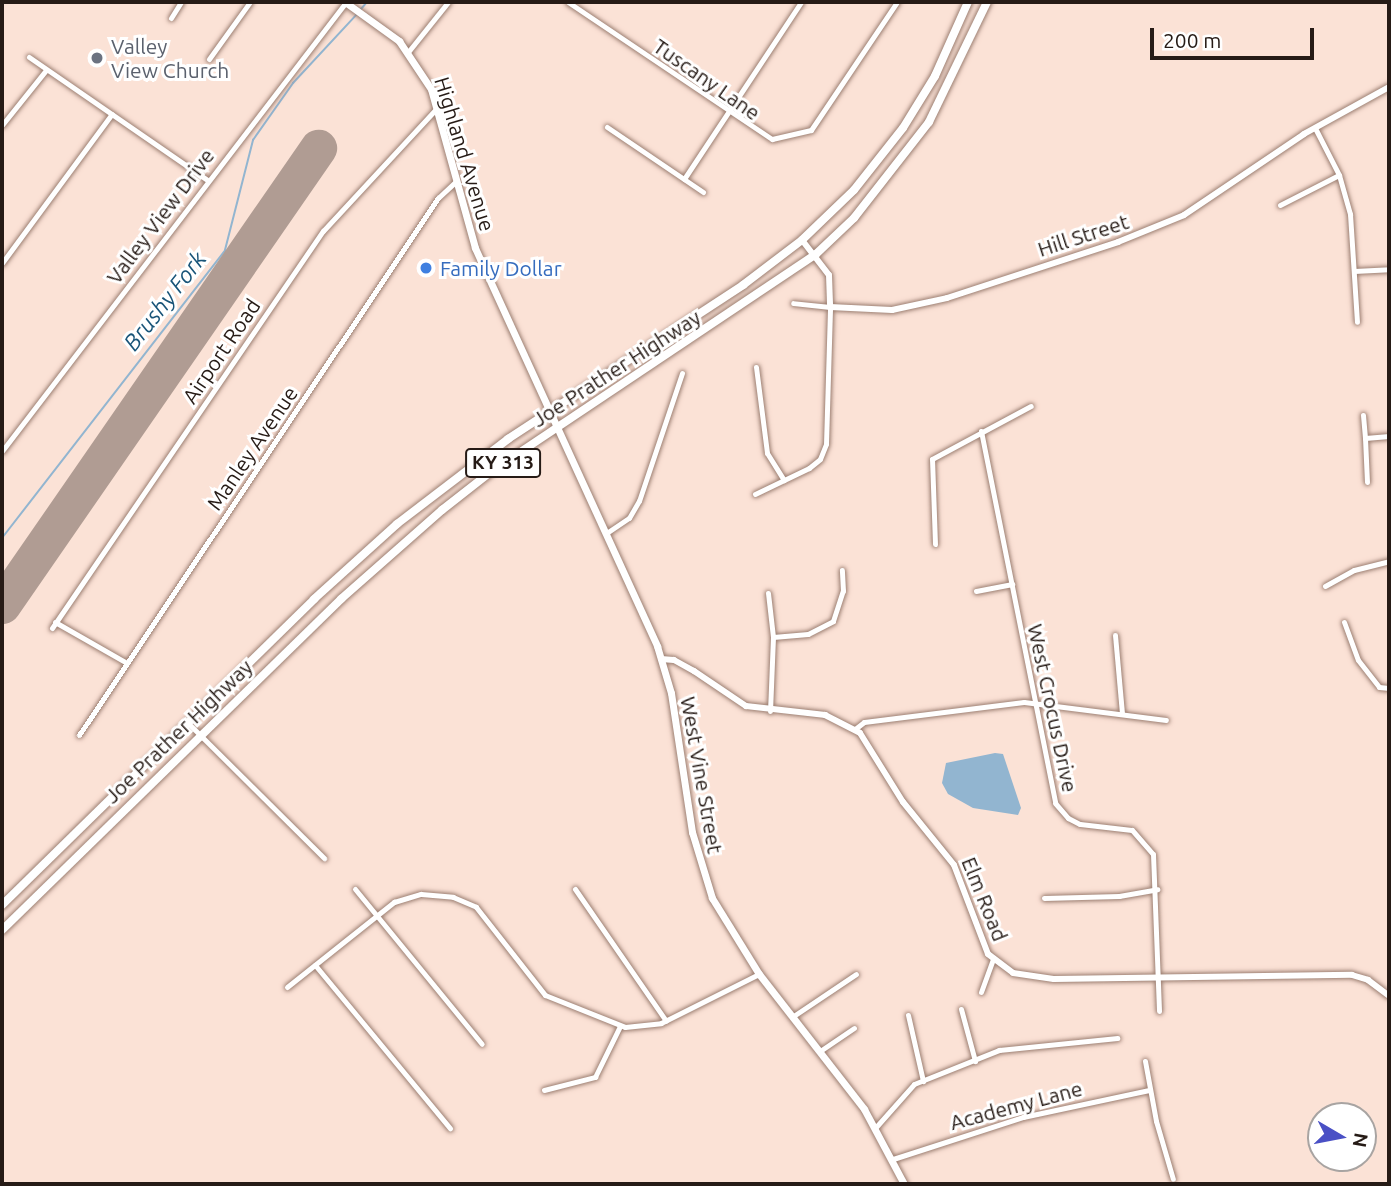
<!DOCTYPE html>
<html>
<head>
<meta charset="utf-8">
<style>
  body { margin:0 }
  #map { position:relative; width:1391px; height:1186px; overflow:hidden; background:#fbe2d6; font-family:Ubuntu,sans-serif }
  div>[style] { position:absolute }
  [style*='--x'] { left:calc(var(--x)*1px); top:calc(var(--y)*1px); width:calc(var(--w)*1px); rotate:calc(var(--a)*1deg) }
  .water>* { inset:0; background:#92b5d0 }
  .stream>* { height:2px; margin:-1px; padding:0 1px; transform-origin:1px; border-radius:1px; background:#92b5d0 }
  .runway>* { height:37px; margin:-18.5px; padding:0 18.5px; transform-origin:18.5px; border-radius:18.5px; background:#b09c93 }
  .roads { filter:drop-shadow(0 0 2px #9c7f72) drop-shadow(0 0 2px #9c7f72) }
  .minor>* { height:5px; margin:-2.5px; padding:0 2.5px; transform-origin:2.5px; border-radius:2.5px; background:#fff }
  .tertiary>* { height:6px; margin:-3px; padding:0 3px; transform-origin:3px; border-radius:3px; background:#fff }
  .secondary>* { height:7px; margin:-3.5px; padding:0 3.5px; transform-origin:3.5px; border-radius:3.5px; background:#fff }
  .trunk>* { height:8px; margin:-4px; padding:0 4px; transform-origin:4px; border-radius:4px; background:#fff }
  .dots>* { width:19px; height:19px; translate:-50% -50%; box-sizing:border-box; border:4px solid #fff; border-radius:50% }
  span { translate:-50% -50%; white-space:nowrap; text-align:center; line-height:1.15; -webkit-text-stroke:6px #fff; paint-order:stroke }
  .shield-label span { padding:2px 5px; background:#fff; border:2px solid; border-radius:5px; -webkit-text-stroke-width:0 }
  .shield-label { font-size:19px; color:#261b16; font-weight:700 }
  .worship-label { font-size:21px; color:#5b616d }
  .left { translate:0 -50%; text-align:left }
  .street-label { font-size:21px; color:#261b16 }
  .shop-label { font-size:21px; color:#366cbe }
  .water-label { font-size:23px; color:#195478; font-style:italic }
  .frame { position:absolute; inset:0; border:4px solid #261b16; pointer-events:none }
  .north { position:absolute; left:1307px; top:1102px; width:70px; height:70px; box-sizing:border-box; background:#fff; border:2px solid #a8a4a2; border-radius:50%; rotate:100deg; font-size:19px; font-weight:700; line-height:28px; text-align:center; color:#261b16 }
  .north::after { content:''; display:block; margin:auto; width:24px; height:32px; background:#4a50c5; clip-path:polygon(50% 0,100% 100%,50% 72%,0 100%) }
  .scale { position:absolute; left:1150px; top:28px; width:164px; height:32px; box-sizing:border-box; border:4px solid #261b16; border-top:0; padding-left:9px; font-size:21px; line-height:24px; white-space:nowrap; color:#261b16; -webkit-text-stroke:5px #fff; paint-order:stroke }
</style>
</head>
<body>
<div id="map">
  <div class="water">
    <i style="clip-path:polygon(995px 753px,1003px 754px,1021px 808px,1018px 815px,973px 808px,948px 794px,942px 783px,946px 763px)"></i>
  </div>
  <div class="stream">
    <i style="--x:361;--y:9;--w:9;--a:-49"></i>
    <i style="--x:2;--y:538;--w:364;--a:-52.2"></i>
    <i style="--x:225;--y:250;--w:114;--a:-75.7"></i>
    <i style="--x:253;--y:140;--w:70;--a:-54.9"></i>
    <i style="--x:293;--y:83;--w:96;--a:-47.1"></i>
  </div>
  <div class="runway">
    <i style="--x:2;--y:605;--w:556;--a:-55.34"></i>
  </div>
  <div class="roads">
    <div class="minor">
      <i style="--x:568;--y:2;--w:246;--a:33.9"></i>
      <i style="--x:772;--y:139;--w:40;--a:-13"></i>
      <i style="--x:811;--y:130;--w:154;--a:-56.1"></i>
      <i style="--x:171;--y:18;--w:19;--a:-58"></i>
      <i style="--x:408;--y:52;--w:64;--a:-51.3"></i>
      <i style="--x:29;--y:57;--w:216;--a:34.6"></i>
      <i style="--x:209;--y:59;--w:70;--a:-54.3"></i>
      <i style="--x:2;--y:125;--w:70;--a:-51.3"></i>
      <i style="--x:607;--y:127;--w:116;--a:34.1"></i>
      <i style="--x:1315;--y:128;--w:53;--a:62.9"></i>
      <i style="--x:1339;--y:175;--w:41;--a:74.2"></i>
      <i style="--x:1350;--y:214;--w:108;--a:86.3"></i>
      <i style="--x:684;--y:179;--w:212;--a:-56.5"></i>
      <i style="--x:1280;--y:205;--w:66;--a:-27"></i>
      <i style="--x:2;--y:263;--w:185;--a:-53.6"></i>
      <i style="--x:1354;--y:271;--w:35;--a:-3"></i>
      <i style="--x:756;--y:367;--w:87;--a:82.7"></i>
      <i style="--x:767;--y:453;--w:32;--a:58"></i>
      <i style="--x:1363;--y:415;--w:23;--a:85"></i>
      <i style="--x:1365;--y:438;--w:24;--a:-5"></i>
      <i style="--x:981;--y:431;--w:379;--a:78.7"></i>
      <i style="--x:1055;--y:803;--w:20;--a:49"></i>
      <i style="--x:1068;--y:818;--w:13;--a:27"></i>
      <i style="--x:1080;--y:824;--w:52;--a:6.6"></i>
      <i style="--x:1132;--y:830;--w:32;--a:49"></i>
      <i style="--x:1153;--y:854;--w:157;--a:87.8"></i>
      <i style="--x:1365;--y:438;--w:44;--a:87.4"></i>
      <i style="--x:2;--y:451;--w:566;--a:-52.54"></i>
      <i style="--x:755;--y:494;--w:60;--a:-25.7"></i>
      <i style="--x:809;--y:468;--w:14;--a:-39"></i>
      <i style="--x:820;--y:459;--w:16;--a:-68"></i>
      <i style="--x:826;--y:444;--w:137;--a:-88.3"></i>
      <i style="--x:830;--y:307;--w:37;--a:-174"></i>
      <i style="--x:608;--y:532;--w:25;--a:-34"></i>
      <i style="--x:629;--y:518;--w:20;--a:-60"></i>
      <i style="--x:639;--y:501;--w:135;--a:-71.4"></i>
      <i style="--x:935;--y:544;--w:85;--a:-92"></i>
      <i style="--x:932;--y:459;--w:112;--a:-28.2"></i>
      <i style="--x:1325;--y:586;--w:33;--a:-29"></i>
      <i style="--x:1354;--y:570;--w:36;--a:-14"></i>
      <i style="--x:976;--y:591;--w:37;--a:-11"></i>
      <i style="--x:768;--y:593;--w:44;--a:83.5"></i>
      <i style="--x:773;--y:637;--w:74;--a:92.3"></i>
      <i style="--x:55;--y:622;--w:83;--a:29.7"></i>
      <i style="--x:1344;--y:622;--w:40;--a:69.8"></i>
      <i style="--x:1358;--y:660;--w:34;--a:52"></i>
      <i style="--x:1379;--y:687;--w:10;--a:6"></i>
      <i style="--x:52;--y:628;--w:481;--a:-55.7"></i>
      <i style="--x:323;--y:231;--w:168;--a:-47.2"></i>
      <i style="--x:1115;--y:635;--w:78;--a:84.9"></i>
      <i style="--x:773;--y:637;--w:35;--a:-5"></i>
      <i style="--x:808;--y:634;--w:28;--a:-27"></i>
      <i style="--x:833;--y:621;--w:32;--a:-72"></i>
      <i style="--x:843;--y:591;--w:21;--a:-93"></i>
      <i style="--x:188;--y:723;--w:192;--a:44.8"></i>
      <i style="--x:855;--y:729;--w:11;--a:-38"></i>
      <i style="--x:864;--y:722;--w:161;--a:-7.1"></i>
      <i style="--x:1024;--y:702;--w:143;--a:7.2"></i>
      <i style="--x:79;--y:735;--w:646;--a:-56.24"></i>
      <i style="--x:438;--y:198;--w:23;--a:-43"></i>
      <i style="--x:355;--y:889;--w:200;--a:50.7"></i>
      <i style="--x:575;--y:889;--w:160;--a:55.4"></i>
      <i style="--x:1044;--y:898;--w:75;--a:-1.5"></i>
      <i style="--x:1119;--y:896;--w:39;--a:-10"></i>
      <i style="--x:315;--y:965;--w:212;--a:50.4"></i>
      <i style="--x:287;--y:987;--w:137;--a:-38.5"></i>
      <i style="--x:394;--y:902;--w:28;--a:-17"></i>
      <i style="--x:421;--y:894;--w:32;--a:5"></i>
      <i style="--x:453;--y:897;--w:25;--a:23"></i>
      <i style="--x:476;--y:907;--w:112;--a:51.9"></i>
      <i style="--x:545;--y:995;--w:86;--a:21.8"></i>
      <i style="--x:625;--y:1027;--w:36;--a:-6"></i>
      <i style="--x:661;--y:1023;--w:110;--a:-26.6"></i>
      <i style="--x:981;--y:992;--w:35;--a:-70"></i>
      <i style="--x:961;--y:1009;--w:54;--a:74.9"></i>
      <i style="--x:908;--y:1015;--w:68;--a:77.2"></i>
      <i style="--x:792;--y:1017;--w:77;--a:-33.9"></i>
      <i style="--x:820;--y:1051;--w:41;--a:-34.1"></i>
      <i style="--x:1145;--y:1061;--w:61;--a:79.6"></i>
      <i style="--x:1156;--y:1121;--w:60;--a:73.7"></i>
      <i style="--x:544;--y:1090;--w:53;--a:-14.3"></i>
      <i style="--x:595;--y:1077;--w:57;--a:-63.9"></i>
      <i style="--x:876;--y:1127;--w:57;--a:-48.5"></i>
      <i style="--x:914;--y:1084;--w:92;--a:-21.8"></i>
      <i style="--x:999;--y:1050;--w:119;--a:-5.8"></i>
      <i style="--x:893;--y:1159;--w:137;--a:-17.9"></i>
      <i style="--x:1023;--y:1117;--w:129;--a:-12.1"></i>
    </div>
    <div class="tertiary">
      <i style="--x:802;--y:240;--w:44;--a:52.4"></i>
      <i style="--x:829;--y:275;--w:32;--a:88"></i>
      <i style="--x:830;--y:307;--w:62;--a:2.8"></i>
      <i style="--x:892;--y:310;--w:56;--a:-12.3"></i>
      <i style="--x:947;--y:298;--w:180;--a:-18.1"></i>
      <i style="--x:1118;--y:242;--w:71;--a:-22.2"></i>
      <i style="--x:1184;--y:215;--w:145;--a:-34"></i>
      <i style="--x:1304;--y:134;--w:97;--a:-28.9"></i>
      <i style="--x:661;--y:659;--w:13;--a:4"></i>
      <i style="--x:674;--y:660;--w:23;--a:29"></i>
      <i style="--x:694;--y:671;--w:63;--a:33.9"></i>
      <i style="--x:746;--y:706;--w:80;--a:6.5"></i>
      <i style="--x:825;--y:715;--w:39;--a:27"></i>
      <i style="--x:860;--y:733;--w:81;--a:58.1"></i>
      <i style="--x:903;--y:802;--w:81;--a:51"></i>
      <i style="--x:954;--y:865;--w:95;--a:69.1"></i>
      <i style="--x:988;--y:954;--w:31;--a:37"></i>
      <i style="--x:1013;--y:973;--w:41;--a:8.3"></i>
      <i style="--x:1054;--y:979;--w:298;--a:-0.8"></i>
      <i style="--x:1352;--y:975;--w:17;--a:17"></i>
      <i style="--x:1368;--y:980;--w:26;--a:37"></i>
    </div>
    <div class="secondary">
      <i style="--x:345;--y:2;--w:67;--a:35.8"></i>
      <i style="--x:399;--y:41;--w:58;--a:56.3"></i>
      <i style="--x:431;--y:89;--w:165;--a:74.5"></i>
      <i style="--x:475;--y:248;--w:438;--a:65.4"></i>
      <i style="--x:657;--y:646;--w:49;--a:73.4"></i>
      <i style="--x:671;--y:693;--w:141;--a:81.4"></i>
      <i style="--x:692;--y:832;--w:69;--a:73.1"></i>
      <i style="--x:712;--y:898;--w:89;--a:58.3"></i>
      <i style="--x:759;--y:974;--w:171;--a:52.1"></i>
      <i style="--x:864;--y:1109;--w:85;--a:61.9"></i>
    </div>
    <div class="trunk">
      <i style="--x:2;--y:905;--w:437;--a:-44.4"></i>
      <i style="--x:314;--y:599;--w:112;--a:-42.1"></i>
      <i style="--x:397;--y:524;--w:140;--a:-37.4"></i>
      <i style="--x:508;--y:439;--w:281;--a:-33.2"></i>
      <i style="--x:743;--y:285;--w:74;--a:-37.3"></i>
      <i style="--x:802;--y:240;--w:72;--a:-43.9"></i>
      <i style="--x:854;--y:190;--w:79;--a:-51.7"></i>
      <i style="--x:903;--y:128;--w:61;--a:-58.4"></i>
      <i style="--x:935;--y:76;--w:81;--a:-66"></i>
      <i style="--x:2;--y:930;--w:474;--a:-44.3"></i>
      <i style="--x:341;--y:599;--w:135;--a:-41.4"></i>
      <i style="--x:442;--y:510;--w:63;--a:-38"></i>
      <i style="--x:492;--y:471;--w:389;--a:-33.8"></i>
      <i style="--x:815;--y:255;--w:54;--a:-43.5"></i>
      <i style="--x:854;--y:218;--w:122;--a:-52"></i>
      <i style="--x:929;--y:122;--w:133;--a:-64.2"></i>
    </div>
  </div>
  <div class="dots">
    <i style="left:97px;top:58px;background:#6b7280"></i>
    <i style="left:426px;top:268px;background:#3f7fe0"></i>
  </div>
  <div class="shield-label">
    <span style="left:503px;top:463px">KY 313</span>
  </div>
  <div class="worship-label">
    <span class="left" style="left:111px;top:58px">Valley<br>View Church</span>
  </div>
  <div class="street-label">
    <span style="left:707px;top:79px;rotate:35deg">Tuscany Lane</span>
    <span style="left:465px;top:154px;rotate:73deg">Highland Avenue</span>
    <span style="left:160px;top:216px;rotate:-53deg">Valley View Drive</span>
    <span style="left:1083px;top:235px;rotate:-18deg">Hill Street</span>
    <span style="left:221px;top:351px;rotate:-56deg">Airport Road</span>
    <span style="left:616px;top:368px;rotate:-33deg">Joe Prather Highway</span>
    <span style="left:252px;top:448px;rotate:-56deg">Manley Avenue</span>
    <span style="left:1053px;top:708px;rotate:78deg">West Crocus Drive</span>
    <span style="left:178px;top:731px;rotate:-44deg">Joe Prather Highway</span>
    <span style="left:702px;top:775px;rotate:80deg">West Vine Street</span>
    <span style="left:985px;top:899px;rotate:68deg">Elm Road</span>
    <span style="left:1016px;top:1105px;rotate:-15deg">Academy Lane</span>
  </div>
  <div class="shop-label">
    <span class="left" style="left:440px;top:268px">Family Dollar</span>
  </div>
  <div class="water-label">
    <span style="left:165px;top:301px;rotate:-52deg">Brushy Fork</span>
  </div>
  <div class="frame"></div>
  <div class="north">N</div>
  <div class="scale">200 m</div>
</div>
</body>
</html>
